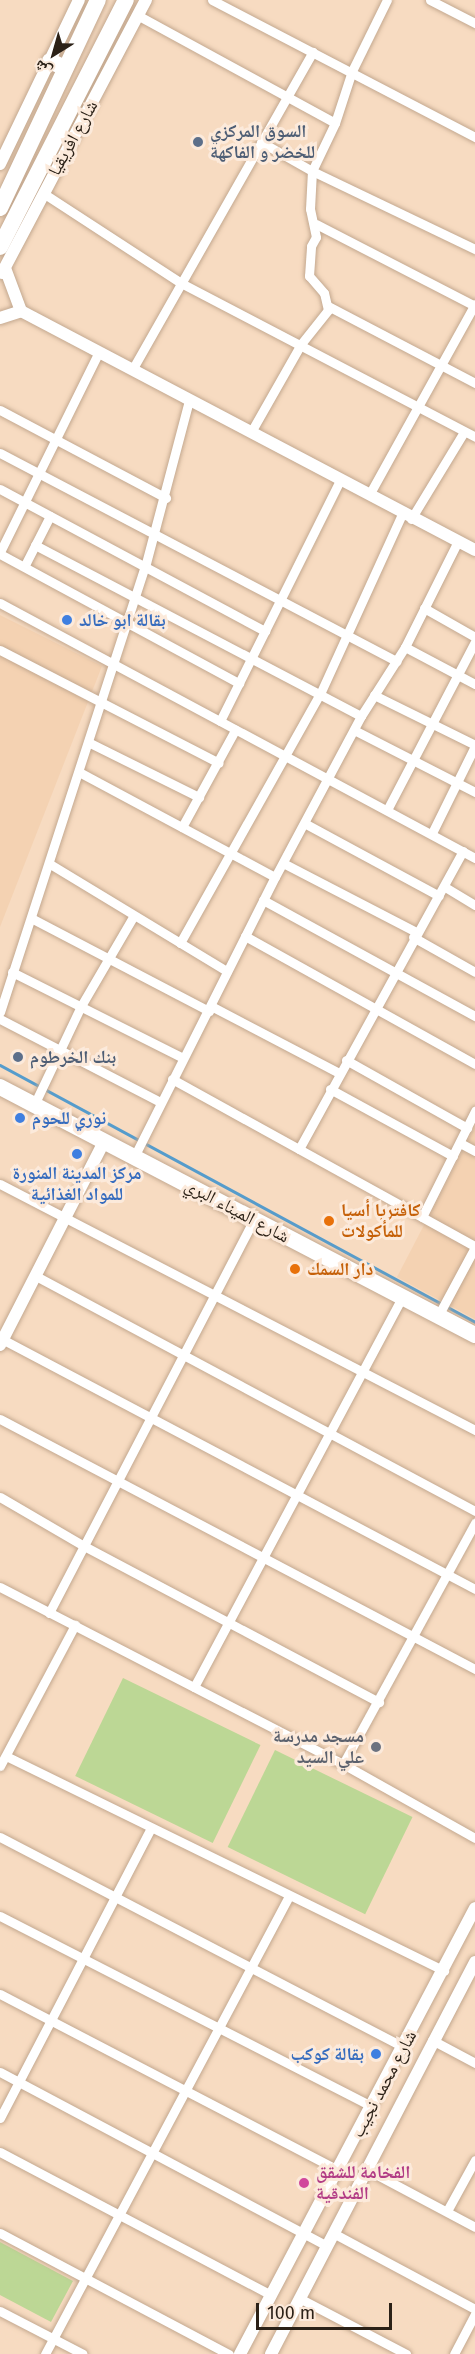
<!DOCTYPE html>
<html>
<head>
<meta charset="utf-8">
<style>
  body { margin:0 }
  #map { position:relative; width:475px; height:2354px; overflow:hidden; background:#f7dbc1; font-family:"Fira Sans","Noto Naskh Arabic",sans-serif }
  div>[style] { position:absolute }
  [style*='--x'] { left:calc(var(--x)*1px); top:calc(var(--y)*1px); width:calc(var(--w)*1px); rotate:calc(var(--a)*1deg) }
  .built>* { inset:0; background:#f4d2b2 }
  .green>* { inset:0; background:#bcd795; transform-origin:0 0 }
  .stream>* { height:3px; margin:-1.5px; padding:0 1.5px; transform-origin:1.5px; border-radius:1.5px; background:#559ccc }
  .roads { filter:drop-shadow(0 0 2px #c3a88f) drop-shadow(0 0 2px #c3a88f) }
  .street>* { height:9px; margin:-4.5px; padding:0 4.5px; transform-origin:4.5px; border-radius:4.5px; background:#fff }
  .secondary>* { height:12px; margin:-6px; padding:0 6px; transform-origin:6px; border-radius:6px; background:#fff }
  .highway>* { height:16px; margin:-8px; padding:0 8px; transform-origin:8px; border-radius:8px; background:#fff }
  .dots>* { width:16px; height:16px; translate:-50% -50%; box-sizing:border-box; border:3px solid #fceadb; border-radius:50% }
  span { translate:-50% -50%; white-space:nowrap; text-align:center; line-height:1.15; -webkit-text-stroke:6px #fceadb; paint-order:stroke }
  .service-label { font-size:18px; color:#4e5e75; font-weight:700 }
  .left { translate:0 -50%; text-align:left }
  .street-label { font-size:18px; color:#2b2117 }
  .shop-label { font-size:18px; color:#366cbe; font-weight:700 }
  .right { translate:-100% -50%; text-align:right }
  .food-label { font-size:18px; color:#c56008; font-weight:700 }
  .worship-label { font-size:18px; color:#5b616d; font-weight:700 }
  .hotel-label { font-size:18px; color:#b23c85; font-weight:700 }
  .north { position:absolute; left:24px; top:24px; width:60px; height:60px; -webkit-text-stroke:4px #fceadb; paint-order:stroke; rotate:217deg; font-size:16px; font-weight:700; line-height:24px; text-align:center; color:#2b2117 }
  .north::after { content:''; display:block; margin:auto; width:21px; height:27px; background:#2b2117; clip-path:polygon(50% 0,100% 100%,50% 72%,0 100%) }
  .scale { position:absolute; left:256px; top:2303px; width:136px; height:27px; box-sizing:border-box; border:3px solid #2b2117; border-top:0; padding-left:8px; font-size:18px; line-height:21px; white-space:nowrap; color:#2b2117; -webkit-text-stroke:4px #fceadb; paint-order:stroke }
</style>
</head>
<body>
<div id="map">
  <div class="built">
    <i style="clip-path:polygon(0 615px,102px 666px,0 927px)"></i>
    <i style="clip-path:polygon(475px 1127px,475px 1319px,397px 1277px)"></i>
  </div>
  <div class="green">
    <i style="left:123px;top:1678px;width:153px;height:109px;rotate:26deg"></i>
    <i style="left:275px;top:1750px;width:153px;height:108px;rotate:26deg"></i>
    <i style="clip-path:polygon(0 2242px,73px 2281px,51px 2322px,0 2295px)"></i>
  </div>
  <div class="stream">
    <i style="--x:0;--y:1065;--w:540;--a:28.42"></i>
  </div>
  <div class="roads">
    <div class="street">
      <i style="--x:212;--y:0;--w:297;--a:27.5"></i>
      <i style="--x:430;--y:0;--w:51;--a:27.1"></i>
      <i style="--x:139;--y:16;--w:223;--a:28.6"></i>
      <i style="--x:261;--y:142;--w:59;--a:29.6"></i>
      <i style="--x:312;--y:171;--w:181;--a:25.6"></i>
      <i style="--x:43;--y:193;--w:165;--a:33.1"></i>
      <i style="--x:181;--y:283;--w:332;--a:27.6"></i>
      <i style="--x:316;--y:224;--w:179;--a:27.3"></i>
      <i style="--x:328;--y:306;--w:166;--a:27.6"></i>
      <i style="--x:132;--y:370;--w:366;--a:-60.4"></i>
      <i style="--x:0;--y:410;--w:188;--a:27.9"></i>
      <i style="--x:251;--y:432;--w:101;--a:-60.4"></i>
      <i style="--x:301;--y:344;--w:43;--a:-51.5"></i>
      <i style="--x:328;--y:310;--w:17;--a:-103"></i>
      <i style="--x:324;--y:293;--w:23;--a:-131"></i>
      <i style="--x:309;--y:276;--w:30;--a:-86"></i>
      <i style="--x:311;--y:246;--w:10;--a:-61"></i>
      <i style="--x:316;--y:237;--w:29;--a:-102"></i>
      <i style="--x:310;--y:209;--w:38;--a:-87"></i>
      <i style="--x:312;--y:171;--w:53;--a:-64.4"></i>
      <i style="--x:335;--y:123;--w:55;--a:-71.9"></i>
      <i style="--x:352;--y:71;--w:79;--a:-63.8"></i>
      <i style="--x:0;--y:453;--w:448;--a:27.7"></i>
      <i style="--x:0;--y:489;--w:301;--a:28.2"></i>
      <i style="--x:369;--y:495;--w:218;--a:-61"></i>
      <i style="--x:411;--y:519;--w:102;--a:-58.7"></i>
      <i style="--x:35;--y:545;--w:368;--a:27.7"></i>
      <i style="--x:0;--y:552;--w:223;--a:-63.7"></i>
      <i style="--x:0;--y:554;--w:272;--a:28.4"></i>
      <i style="--x:25;--y:565;--w:55;--a:-63"></i>
      <i style="--x:0;--y:603;--w:539;--a:28.23"></i>
      <i style="--x:424;--y:608;--w:59;--a:29.6"></i>
      <i style="--x:405;--y:647;--w:79;--a:27.9"></i>
      <i style="--x:0;--y:650;--w:246;--a:27.3"></i>
      <i style="--x:374;--y:695;--w:113;--a:26.3"></i>
      <i style="--x:220;--y:721;--w:269;--a:-63.5"></i>
      <i style="--x:354;--y:730;--w:136;--a:27.1"></i>
      <i style="--x:90;--y:743;--w:122;--a:26.4"></i>
      <i style="--x:79;--y:772;--w:222;--a:28.2"></i>
      <i style="--x:387;--y:810;--w:190;--a:-62.4"></i>
      <i style="--x:306;--y:824;--w:151;--a:28.4"></i>
      <i style="--x:182;--y:827;--w:111;--a:-61.3"></i>
      <i style="--x:432;--y:833;--w:97;--a:-63.7"></i>
      <i style="--x:283;--y:863;--w:150;--a:27.4"></i>
      <i style="--x:50;--y:864;--w:207;--a:31.2"></i>
      <i style="--x:445;--y:887;--w:35;--a:31"></i>
      <i style="--x:263;--y:900;--w:242;--a:28.7"></i>
      <i style="--x:31;--y:918;--w:201;--a:27.6"></i>
      <i style="--x:245;--y:936;--w:263;--a:29.1"></i>
      <i style="--x:413;--y:937;--w:71;--a:29.4"></i>
      <i style="--x:180;--y:943;--w:286;--a:-60.7"></i>
      <i style="--x:320;--y:694;--w:198;--a:-65.5"></i>
      <i style="--x:12;--y:972;--w:191;--a:26.7"></i>
      <i style="--x:211;--y:1006;--w:144;--a:27.6"></i>
      <i style="--x:0;--y:1012;--w:468;--a:-72"></i>
      <i style="--x:145;--y:567;--w:172;--a:-75.2"></i>
      <i style="--x:0;--y:1019;--w:180;--a:27.4"></i>
      <i style="--x:346;--y:1060;--w:139;--a:29.3"></i>
      <i style="--x:172;--y:1079;--w:346;--a:28.9"></i>
      <i style="--x:330;--y:1089;--w:140;--a:28.6"></i>
      <i style="--x:34;--y:1105;--w:110;--a:-64.6"></i>
      <i style="--x:81;--y:1006;--w:103;--a:-59.7"></i>
      <i style="--x:460;--y:1143;--w:17;--a:28"></i>
      <i style="--x:299;--y:1149;--w:340;--a:-61.2"></i>
      <i style="--x:134;--y:1157;--w:313;--a:-63.3"></i>
      <i style="--x:275;--y:877;--w:183;--a:-61.9"></i>
      <i style="--x:361;--y:716;--w:82;--a:-57.5"></i>
      <i style="--x:405;--y:647;--w:119;--a:-63.4"></i>
      <i style="--x:0;--y:1184;--w:535;--a:27.38"></i>
      <i style="--x:422;--y:1217;--w:119;--a:-63.4"></i>
      <i style="--x:34;--y:1275;--w:500;--a:28.15"></i>
      <i style="--x:438;--y:1316;--w:78;--a:-61.8"></i>
      <i style="--x:0;--y:1338;--w:537;--a:27.85"></i>
      <i style="--x:0;--y:1419;--w:537;--a:27.76"></i>
      <i style="--x:0;--y:1497;--w:97;--a:30.3"></i>
      <i style="--x:84;--y:1546;--w:334;--a:27.9"></i>
      <i style="--x:0;--y:1587;--w:386;--a:27.3"></i>
      <i style="--x:343;--y:1764;--w:151;--a:29.3"></i>
      <i style="--x:49;--y:1613;--w:443;--a:-62.5"></i>
      <i style="--x:194;--y:1687;--w:442;--a:-61.9"></i>
      <i style="--x:6;--y:1756;--w:488;--a:26.1"></i>
      <i style="--x:343;--y:1764;--w:275;--a:-61.3"></i>
      <i style="--x:0;--y:1766;--w:160;--a:-62"></i>
      <i style="--x:0;--y:1837;--w:455;--a:27.5"></i>
      <i style="--x:0;--y:1916;--w:417;--a:27.1"></i>
      <i style="--x:0;--y:1994;--w:381;--a:27.5"></i>
      <i style="--x:432;--y:2040;--w:49;--a:28.1"></i>
      <i style="--x:0;--y:2072;--w:369;--a:28"></i>
      <i style="--x:0;--y:2118;--w:327;--a:-62.5"></i>
      <i style="--x:0;--y:2152;--w:306;--a:27.8"></i>
      <i style="--x:366;--y:2169;--w:123;--a:28"></i>
      <i style="--x:447;--y:2211;--w:58;--a:-61.2"></i>
      <i style="--x:0;--y:2233;--w:259;--a:27.9"></i>
      <i style="--x:333;--y:2233;--w:161;--a:28.2"></i>
      <i style="--x:299;--y:2298;--w:121;--a:27.6"></i>
      <i style="--x:0;--y:2311;--w:93;--a:27.4"></i>
      <i style="--x:45;--y:2354;--w:517;--a:-61.95"></i>
      <i style="--x:454;--y:2354;--w:45;--a:-62.3"></i>
    </div>
    <div class="secondary">
      <i style="--x:0;--y:164;--w:182;--a:-64.3"></i>
      <i style="--x:5;--y:268;--w:46;--a:69.6"></i>
      <i style="--x:21;--y:311;--w:513;--a:27.76"></i>
      <i style="--x:2;--y:273;--w:309;--a:-62.2"></i>
      <i style="--x:0;--y:318;--w:22;--a:-18"></i>
      <i style="--x:0;--y:1345;--w:228;--a:-62.9"></i>
      <i style="--x:240;--y:2354;--w:504;--a:-62.21"></i>
      <i style="--x:271;--y:2354;--w:442;--a:-62.5"></i>
    </div>
    <div class="highway">
      <i style="--x:50;--y:61;--w:17;--a:25"></i>
      <i style="--x:0;--y:208;--w:230;--a:-64.8"></i>
      <i style="--x:0;--y:247;--w:277;--a:-63"></i>
      <i style="--x:0;--y:1087;--w:536;--a:27.57"></i>
    </div>
  </div>
  <div class="dots">
    <i style="left:198px;top:142px;background:#5c6f8a"></i>
    <i style="left:67px;top:620px;background:#3f7fe0"></i>
    <i style="left:18px;top:1057px;background:#5c6f8a"></i>
    <i style="left:20px;top:1118px;background:#3f7fe0"></i>
    <i style="left:77px;top:1154px;background:#3f7fe0"></i>
    <i style="left:329px;top:1221px;background:#e8710a"></i>
    <i style="left:295px;top:1269px;background:#e8710a"></i>
    <i style="left:376px;top:1747px;background:#6b7280"></i>
    <i style="left:376px;top:2054px;background:#3f7fe0"></i>
    <i style="left:304px;top:2183px;background:#d1479c"></i>
  </div>
  <div class="service-label">
    <span class="left" style="left:210px;top:142px">السوق المركزي<br>للخضر و الفاكهة</span>
    <span class="left" style="left:30px;top:1057px">بنك الخرطوم</span>
  </div>
  <div class="street-label">
    <span style="left:73px;top:138px;rotate:-61deg">شارع افريقيا</span>
    <span style="left:237px;top:1211px;rotate:28deg">شارع الميناء البري</span>
    <span style="left:384px;top:2084px;rotate:-62deg">شارع محمد نجيب</span>
  </div>
  <div class="shop-label">
    <span class="left" style="left:79px;top:620px">بقالة ابو خالد</span>
    <span class="left" style="left:32px;top:1118px">نوري للحوم</span>
    <span style="left:77px;top:1184px">مركز المدينة المنورة<br>للمواد الغذائية</span>
    <span class="right" style="left:364px;top:2054px">بقالة كوكب</span>
  </div>
  <div class="food-label">
    <span class="left" style="left:341px;top:1221px">كافتريا أسيا<br>للمأكولات</span>
    <span class="left" style="left:307px;top:1269px">دار السمك</span>
  </div>
  <div class="worship-label">
    <span class="right" style="left:364px;top:1747px">مسجد مدرسة<br>علي السيد</span>
  </div>
  <div class="hotel-label">
    <span class="left" style="left:316px;top:2183px">الفخامة للشقق<br>الفندقية</span>
  </div>
  <div class="north">ش</div>
  <div class="scale">100 m</div>
</div>
</body>
</html>
